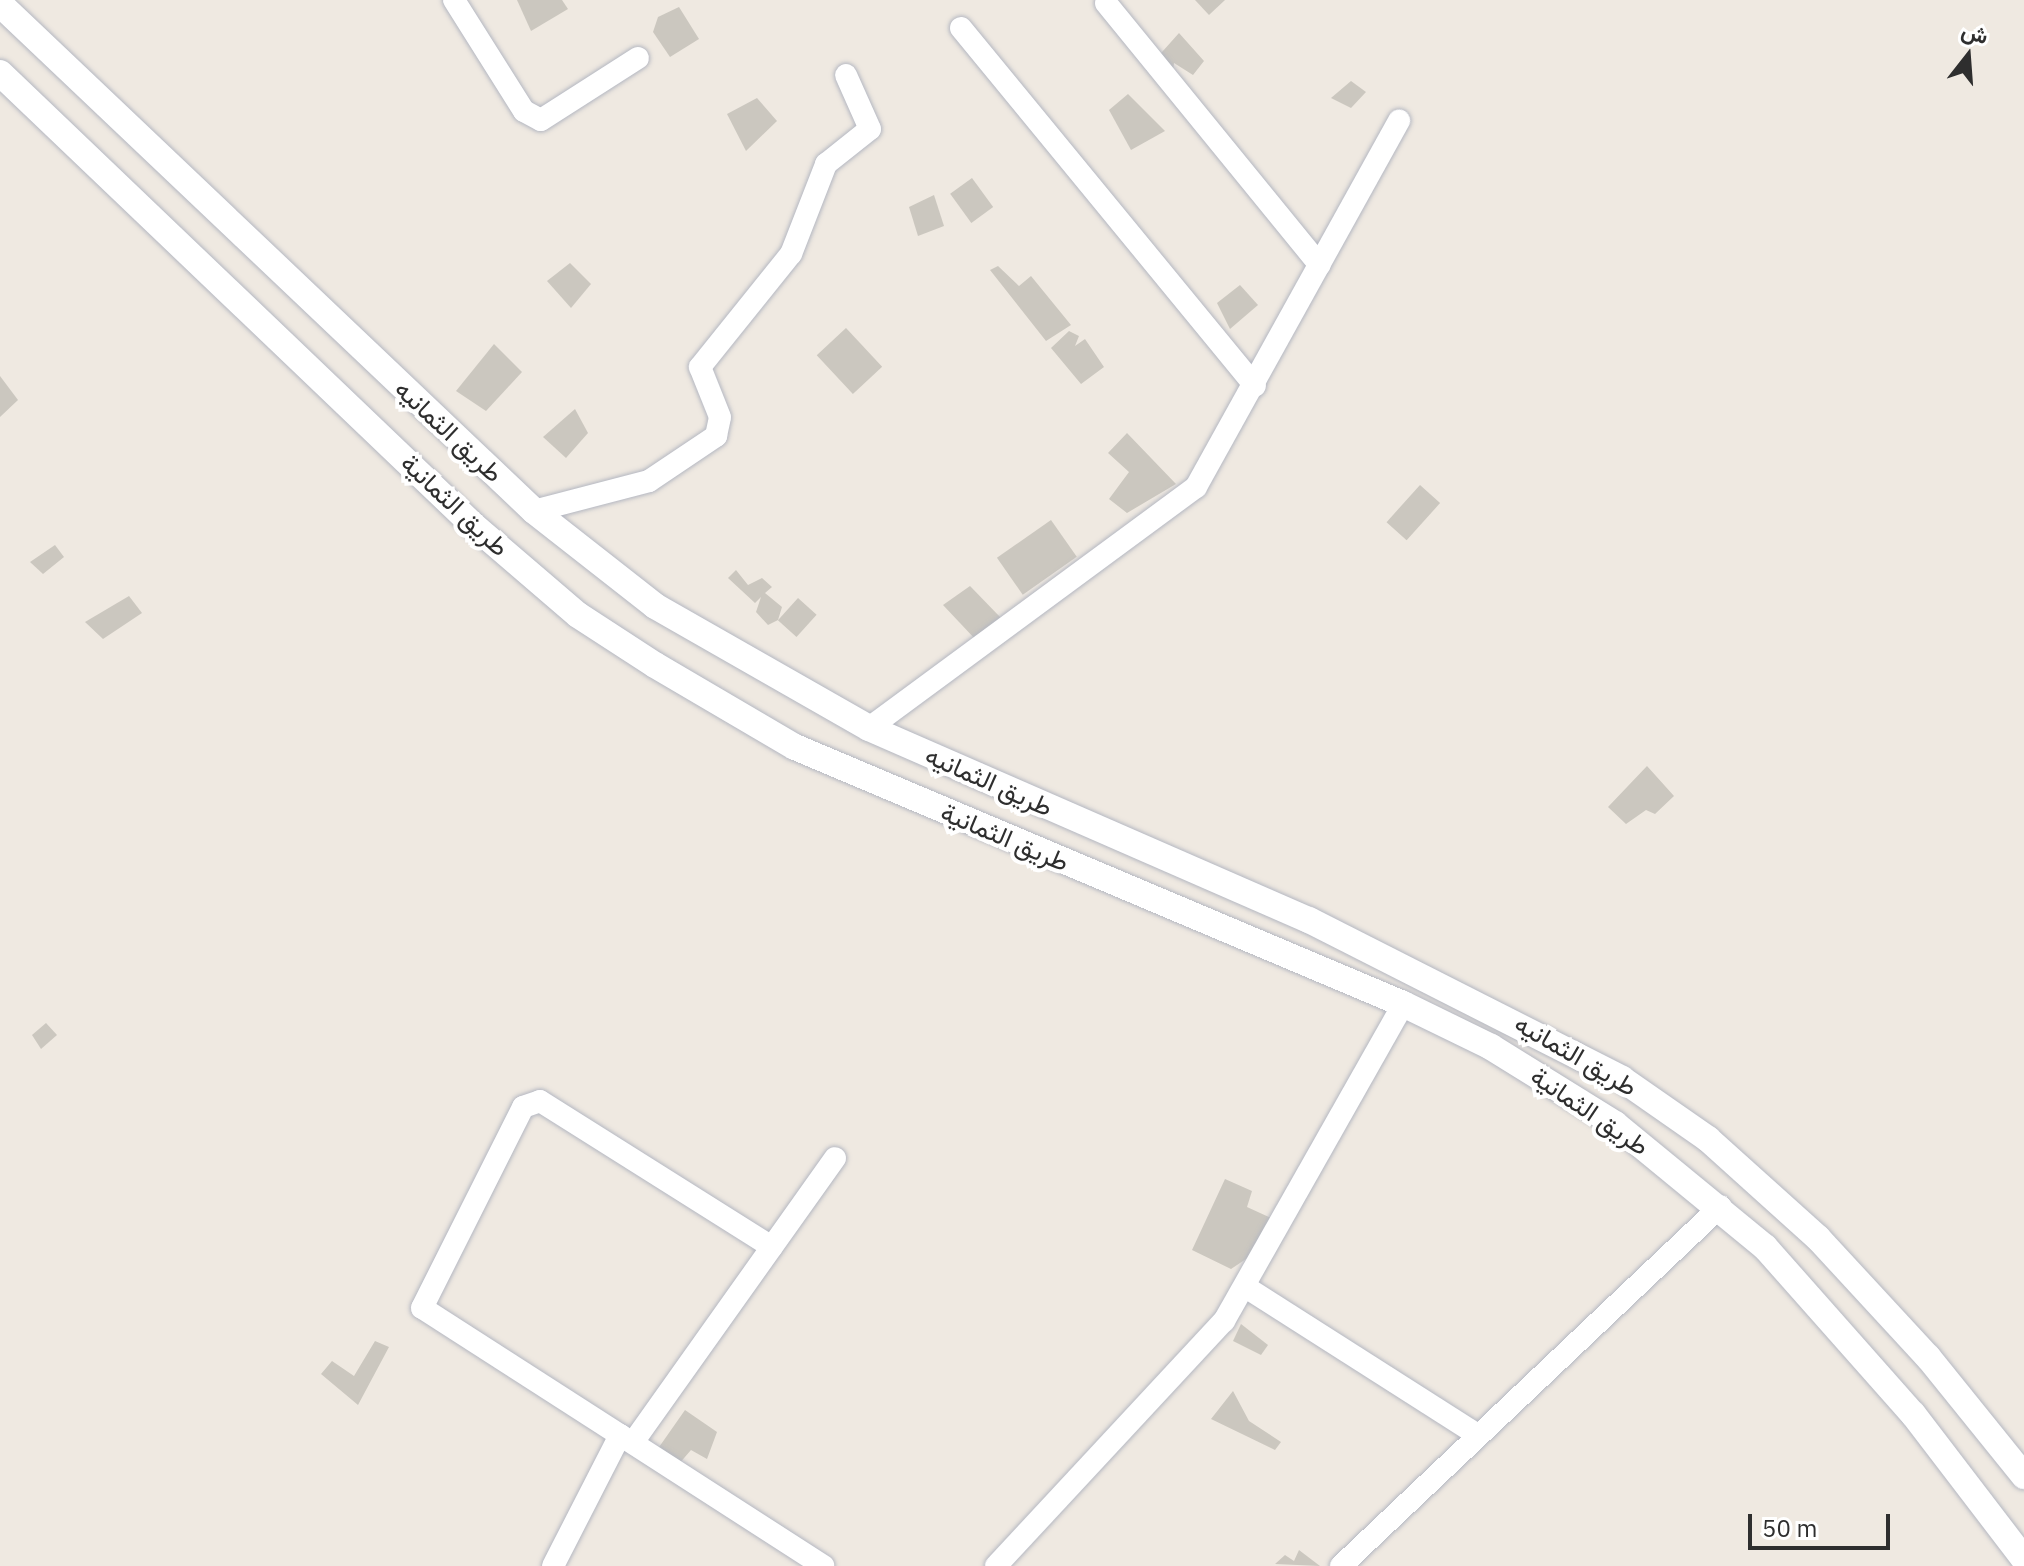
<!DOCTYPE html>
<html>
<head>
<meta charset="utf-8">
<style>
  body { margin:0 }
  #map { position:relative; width:2024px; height:1566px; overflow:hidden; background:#efe9e1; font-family:"IBM Plex Sans",Vazirmatn,sans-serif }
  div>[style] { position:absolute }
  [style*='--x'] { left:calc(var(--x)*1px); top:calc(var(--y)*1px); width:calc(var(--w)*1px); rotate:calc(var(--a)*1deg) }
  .building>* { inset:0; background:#cbc7bf; transform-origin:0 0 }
  .roads { filter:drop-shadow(0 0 2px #b4b7c1) drop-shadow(0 0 2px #b4b7c1) }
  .minor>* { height:22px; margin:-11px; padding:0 11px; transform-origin:11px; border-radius:11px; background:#fff }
  .tertiary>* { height:26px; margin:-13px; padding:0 13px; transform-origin:13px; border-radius:13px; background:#fff }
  span { translate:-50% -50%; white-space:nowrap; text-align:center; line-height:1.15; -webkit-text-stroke:8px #fff; paint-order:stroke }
  .street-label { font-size:26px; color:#2e2e2e }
  .north { position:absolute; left:1928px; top:16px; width:80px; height:80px; -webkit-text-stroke:6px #fff; paint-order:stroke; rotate:17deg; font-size:22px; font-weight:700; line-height:32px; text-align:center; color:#2e2e2e }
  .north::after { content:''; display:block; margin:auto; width:28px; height:36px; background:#2e2e2e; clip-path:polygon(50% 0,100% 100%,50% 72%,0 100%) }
  .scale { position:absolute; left:1748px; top:1514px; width:142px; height:36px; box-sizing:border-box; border:4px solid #2e2e2e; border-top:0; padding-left:10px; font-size:24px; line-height:28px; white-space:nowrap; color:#2e2e2e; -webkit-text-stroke:6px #fff; paint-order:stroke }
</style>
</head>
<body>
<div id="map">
  <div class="building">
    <i style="clip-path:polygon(517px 0,562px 0,568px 9px,531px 31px)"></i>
    <i style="clip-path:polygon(1195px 0,1225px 0,1209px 15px)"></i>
    <i style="clip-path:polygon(679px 7px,699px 39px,670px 57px,653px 32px,658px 17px)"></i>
    <i style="clip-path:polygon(1179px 33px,1204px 61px,1193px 75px,1174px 63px,1170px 93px,1146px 70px)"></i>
    <i style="clip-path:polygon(1351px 81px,1366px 92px,1351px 108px,1331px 98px)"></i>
    <i style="clip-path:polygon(1128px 94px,1165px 131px,1131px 150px,1109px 110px)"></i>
    <i style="clip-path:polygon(757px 98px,777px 121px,746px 151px,727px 114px)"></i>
    <i style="left:972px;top:178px;width:36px;height:27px;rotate:54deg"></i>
    <i style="clip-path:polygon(934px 195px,944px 226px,918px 236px,909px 207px)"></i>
    <i style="clip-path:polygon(570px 263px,591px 284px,571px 308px,547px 281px)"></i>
    <i style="clip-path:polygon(998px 266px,1019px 286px,1031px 276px,1071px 325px,1046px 341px,990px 270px)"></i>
    <i style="clip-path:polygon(1240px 285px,1258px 305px,1230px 329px,1217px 303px)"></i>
    <i style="left:846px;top:328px;width:53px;height:40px;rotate:47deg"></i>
    <i style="clip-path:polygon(1069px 331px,1079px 336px,1075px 346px,1085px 339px,1104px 367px,1081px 384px,1051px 348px)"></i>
    <i style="clip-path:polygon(494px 344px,522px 372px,486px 411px,456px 391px)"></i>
    <i style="clip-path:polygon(0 376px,18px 400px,0 417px)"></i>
    <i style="clip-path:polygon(575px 409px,588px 433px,566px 458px,543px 437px)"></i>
    <i style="clip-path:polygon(1127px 433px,1176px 484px,1127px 513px,1109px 499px,1129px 472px,1108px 453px)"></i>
    <i style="left:1420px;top:485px;width:27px;height:50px;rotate:42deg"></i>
    <i style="left:1051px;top:520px;width:45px;height:66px;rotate:55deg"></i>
    <i style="clip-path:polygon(55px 545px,64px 557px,43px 574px,30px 562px)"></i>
    <i style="clip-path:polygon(736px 570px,748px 585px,762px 578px,772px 587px,765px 593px,782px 607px,778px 620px,768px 625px,756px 612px,761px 597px,755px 603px,728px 578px)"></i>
    <i style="clip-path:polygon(970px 586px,1002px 619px,976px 640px,943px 605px)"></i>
    <i style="clip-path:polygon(129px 596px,142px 613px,103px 639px,85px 622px)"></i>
    <i style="left:798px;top:598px;width:25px;height:30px;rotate:42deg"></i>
    <i style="clip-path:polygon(1647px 766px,1674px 796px,1655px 814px,1646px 810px,1626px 824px,1608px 807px)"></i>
    <i style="clip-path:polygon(46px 1023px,57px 1035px,41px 1049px,32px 1035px)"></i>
    <i style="clip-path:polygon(1225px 1179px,1252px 1191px,1247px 1207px,1271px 1218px,1252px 1255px,1231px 1269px,1192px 1250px)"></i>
    <i style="clip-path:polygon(1241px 1324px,1268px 1345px,1261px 1355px,1233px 1341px)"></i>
    <i style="clip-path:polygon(375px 1341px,389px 1347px,358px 1405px,321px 1374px,332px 1361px,354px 1376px)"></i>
    <i style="clip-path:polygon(1233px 1391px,1249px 1421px,1281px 1442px,1275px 1450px,1211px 1419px)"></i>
    <i style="clip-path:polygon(685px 1410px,717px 1432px,707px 1459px,691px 1450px,678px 1465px,657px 1450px)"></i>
    <i style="clip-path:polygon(1299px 1550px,1320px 1566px,1275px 1564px,1285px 1555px,1294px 1561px)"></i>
  </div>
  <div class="roads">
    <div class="minor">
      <i style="--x:454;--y:0;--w:131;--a:57.8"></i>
      <i style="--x:524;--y:111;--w:19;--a:28"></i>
      <i style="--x:541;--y:120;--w:115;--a:-32.6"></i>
      <i style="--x:1106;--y:3;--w:338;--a:50.8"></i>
      <i style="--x:961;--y:28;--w:463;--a:50.6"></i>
      <i style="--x:534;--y:511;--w:119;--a:-14.6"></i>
      <i style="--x:649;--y:481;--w:81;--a:-33.9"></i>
      <i style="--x:716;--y:436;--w:19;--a:-78"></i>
      <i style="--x:720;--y:417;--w:54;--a:-111.8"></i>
      <i style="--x:700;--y:367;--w:145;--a:-51.2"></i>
      <i style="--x:791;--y:254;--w:97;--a:-68.7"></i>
      <i style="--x:826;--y:164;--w:56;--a:-38.5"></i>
      <i style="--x:870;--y:129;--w:59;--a:-114"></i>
      <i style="--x:869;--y:728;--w:406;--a:-36.4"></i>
      <i style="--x:1196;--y:487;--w:419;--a:-61"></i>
      <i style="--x:1247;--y:1288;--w:270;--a:32.5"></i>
      <i style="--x:620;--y:1435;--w:235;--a:-147.3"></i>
      <i style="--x:422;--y:1308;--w:225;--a:-63.3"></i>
      <i style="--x:523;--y:1107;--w:18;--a:-19"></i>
      <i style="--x:540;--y:1101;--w:274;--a:32.2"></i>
      <i style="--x:634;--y:1441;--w:347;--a:-54.6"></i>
      <i style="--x:553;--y:1566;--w:147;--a:-62.9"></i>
      <i style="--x:620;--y:1435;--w:242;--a:32.8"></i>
      <i style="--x:996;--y:1566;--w:335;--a:-47.1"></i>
      <i style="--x:1224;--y:1321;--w:364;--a:-60.5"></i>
      <i style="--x:1341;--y:1566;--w:523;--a:-43.45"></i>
    </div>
    <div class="tertiary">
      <i style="--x:0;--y:4;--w:736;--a:43.51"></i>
      <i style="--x:534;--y:511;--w:154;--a:38.1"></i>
      <i style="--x:655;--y:606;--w:246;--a:29.7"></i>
      <i style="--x:869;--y:728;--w:480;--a:23.6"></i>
      <i style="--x:1309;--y:920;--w:351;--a:26.9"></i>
      <i style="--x:1622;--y:1079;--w:105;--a:34.9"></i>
      <i style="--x:1708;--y:1139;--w:148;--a:42"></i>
      <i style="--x:1818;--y:1238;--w:162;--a:47.3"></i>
      <i style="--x:1928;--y:1357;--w:153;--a:51.1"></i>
      <i style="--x:0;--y:73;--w:654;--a:43.7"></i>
      <i style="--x:473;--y:525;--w:138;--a:40.6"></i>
      <i style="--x:578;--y:615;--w:92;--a:33"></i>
      <i style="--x:655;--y:665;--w:162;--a:30.4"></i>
      <i style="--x:795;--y:747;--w:660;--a:22.91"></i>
      <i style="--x:1403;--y:1004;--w:98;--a:26"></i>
      <i style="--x:1491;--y:1047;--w:146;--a:31.8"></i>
      <i style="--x:1615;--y:1124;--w:194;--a:39.4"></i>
      <i style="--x:1765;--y:1247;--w:223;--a:48.5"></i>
      <i style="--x:1913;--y:1414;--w:183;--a:52.6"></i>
    </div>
  </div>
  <div class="street-label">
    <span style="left:449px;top:431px;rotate:43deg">طريق الثمانيه</span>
    <span style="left:455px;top:505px;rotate:43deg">طريق الثمانية</span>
    <span style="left:989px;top:781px;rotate:24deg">طريق الثمانيه</span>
    <span style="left:1005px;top:837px;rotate:23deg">طريق الثمانية</span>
    <span style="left:1576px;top:1055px;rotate:30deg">طريق الثمانيه</span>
    <span style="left:1590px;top:1111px;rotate:34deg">طريق الثمانية</span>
  </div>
  <div class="north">ش</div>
  <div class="scale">50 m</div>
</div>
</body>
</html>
